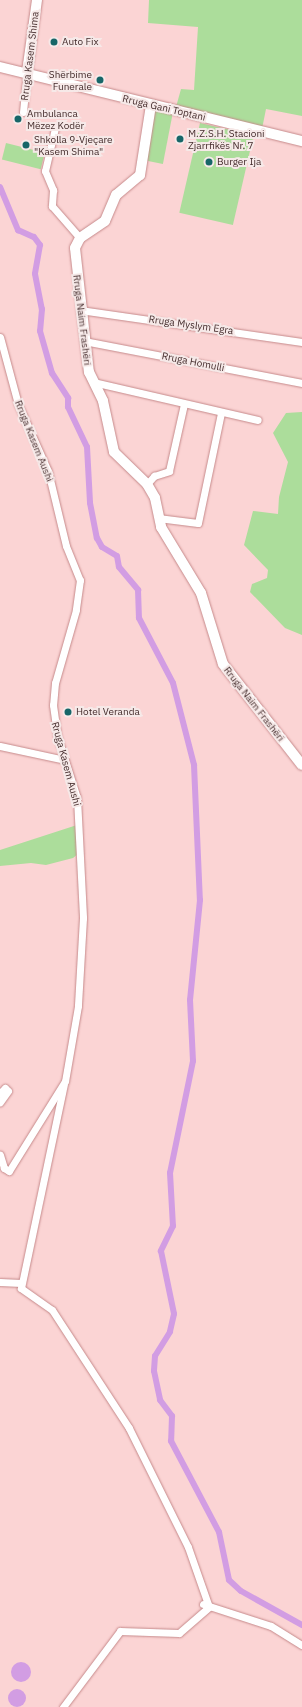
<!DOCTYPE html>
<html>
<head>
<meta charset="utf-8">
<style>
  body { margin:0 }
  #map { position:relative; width:302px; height:1707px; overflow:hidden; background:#fbd4d4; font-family:"IBM Plex Sans",sans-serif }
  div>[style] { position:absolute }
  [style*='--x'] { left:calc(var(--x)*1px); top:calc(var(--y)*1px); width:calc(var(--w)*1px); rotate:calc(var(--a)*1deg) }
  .green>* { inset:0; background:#acdd9b; transform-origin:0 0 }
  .water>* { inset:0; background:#d29de3 }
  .round { border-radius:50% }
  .canal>* { height:6px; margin:-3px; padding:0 3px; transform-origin:3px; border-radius:3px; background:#d29de3 }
  .roads { filter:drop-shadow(0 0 1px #c68a8b) drop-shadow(0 0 1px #c68a8b) }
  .street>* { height:7px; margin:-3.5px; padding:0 3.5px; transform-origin:3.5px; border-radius:3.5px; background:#fff }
  .secondary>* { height:10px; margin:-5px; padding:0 5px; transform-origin:5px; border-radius:5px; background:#fff }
  .dots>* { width:11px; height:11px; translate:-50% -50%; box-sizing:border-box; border:2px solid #f6e9e8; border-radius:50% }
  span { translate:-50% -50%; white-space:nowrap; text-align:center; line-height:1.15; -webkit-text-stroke:4px #f6e9e8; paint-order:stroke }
  .poi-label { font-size:10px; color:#442c2c }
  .left { translate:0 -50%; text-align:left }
  .right { translate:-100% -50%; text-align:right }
  .street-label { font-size:10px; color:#442c2c }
</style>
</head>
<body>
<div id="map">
  <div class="green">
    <i style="clip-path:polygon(149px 0,302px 0,302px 116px,266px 109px,262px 129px,176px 107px,181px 89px,194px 90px,198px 27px,148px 23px)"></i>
    <i style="left:153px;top:110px;width:20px;height:51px;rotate:11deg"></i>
    <i style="left:200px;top:123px;width:55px;height:92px;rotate:13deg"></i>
    <i style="left:6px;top:143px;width:40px;height:17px;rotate:14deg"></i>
    <i style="clip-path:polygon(302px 412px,302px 635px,285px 628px,250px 592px,252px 584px,267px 578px,268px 570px,244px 545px,253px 511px,278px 514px,279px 497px,288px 462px,273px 433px,286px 413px)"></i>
    <i style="clip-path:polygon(77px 825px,78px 854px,73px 858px,46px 865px,31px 863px,0 866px,0 850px)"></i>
  </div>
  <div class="water">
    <i class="round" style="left:11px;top:1662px;width:20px;height:20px"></i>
    <i class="round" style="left:8px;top:1689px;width:18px;height:18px"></i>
  </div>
  <div class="canal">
    <i style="--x:0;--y:187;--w:47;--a:67.3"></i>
    <i style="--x:18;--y:230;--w:17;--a:24"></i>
    <i style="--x:34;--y:237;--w:10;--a:53"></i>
    <i style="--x:40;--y:245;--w:29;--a:100"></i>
    <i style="--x:35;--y:274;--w:36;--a:79"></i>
    <i style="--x:42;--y:309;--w:22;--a:95"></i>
    <i style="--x:40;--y:331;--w:44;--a:74.1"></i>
    <i style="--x:52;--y:373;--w:30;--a:57"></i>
    <i style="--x:68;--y:398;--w:9;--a:90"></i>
    <i style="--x:68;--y:407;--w:44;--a:64.6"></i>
    <i style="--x:87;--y:447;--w:56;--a:86.9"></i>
    <i style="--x:90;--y:503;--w:36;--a:79"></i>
    <i style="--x:97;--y:538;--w:10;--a:61"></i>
    <i style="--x:102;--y:547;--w:17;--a:31"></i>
    <i style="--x:117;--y:556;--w:11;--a:80"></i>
    <i style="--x:119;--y:567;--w:30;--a:50"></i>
    <i style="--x:138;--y:590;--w:28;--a:88"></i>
    <i style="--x:139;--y:618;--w:73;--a:62.4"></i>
    <i style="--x:173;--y:683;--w:85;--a:75.6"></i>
    <i style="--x:194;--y:765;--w:135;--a:87.5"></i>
    <i style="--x:200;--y:900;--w:100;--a:95.7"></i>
    <i style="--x:190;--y:1000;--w:61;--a:87.2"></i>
    <i style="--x:193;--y:1061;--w:114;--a:101.6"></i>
    <i style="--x:170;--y:1173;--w:53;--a:86.8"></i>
    <i style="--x:173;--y:1226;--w:28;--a:116"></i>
    <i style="--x:161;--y:1251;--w:64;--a:78.3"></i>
    <i style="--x:174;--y:1314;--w:18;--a:103"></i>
    <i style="--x:170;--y:1332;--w:28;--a:122"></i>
    <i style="--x:155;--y:1356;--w:15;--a:94"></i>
    <i style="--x:154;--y:1371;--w:30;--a:78"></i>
    <i style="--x:160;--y:1400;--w:20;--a:53"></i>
    <i style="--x:172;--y:1416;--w:25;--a:92"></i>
    <i style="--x:171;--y:1441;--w:103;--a:62.2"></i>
    <i style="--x:219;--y:1532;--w:49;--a:78.2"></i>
    <i style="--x:229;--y:1580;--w:16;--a:43"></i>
    <i style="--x:241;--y:1591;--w:70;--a:29.1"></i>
  </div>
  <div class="roads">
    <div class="street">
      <i style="--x:23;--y:112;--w:40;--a:-84.3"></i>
      <i style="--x:55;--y:128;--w:44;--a:103.1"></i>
      <i style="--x:45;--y:171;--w:21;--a:67"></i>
      <i style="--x:53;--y:190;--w:16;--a:94"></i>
      <i style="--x:52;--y:206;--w:43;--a:48.8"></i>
      <i style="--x:80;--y:310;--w:224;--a:8.2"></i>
      <i style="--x:0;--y:337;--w:69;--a:75"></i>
      <i style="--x:18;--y:404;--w:73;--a:65.9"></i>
      <i style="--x:48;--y:471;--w:77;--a:76.5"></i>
      <i style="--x:66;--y:546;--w:37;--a:68"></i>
      <i style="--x:80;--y:580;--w:30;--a:98"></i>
      <i style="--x:76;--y:610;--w:76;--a:106"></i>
      <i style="--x:55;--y:683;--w:22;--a:95"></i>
      <i style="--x:53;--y:705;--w:30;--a:82"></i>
      <i style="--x:57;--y:735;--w:66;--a:72.4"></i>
      <i style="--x:77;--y:798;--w:120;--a:87.1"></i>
      <i style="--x:83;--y:918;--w:88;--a:93.3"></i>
      <i style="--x:78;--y:1006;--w:76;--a:99.8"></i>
      <i style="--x:65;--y:1081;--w:106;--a:121.9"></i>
      <i style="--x:9;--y:1171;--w:6;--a:-149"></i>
      <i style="--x:4;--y:1168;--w:14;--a:-107"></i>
      <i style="--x:84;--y:341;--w:222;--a:10.9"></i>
      <i style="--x:93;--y:382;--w:169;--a:13"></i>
      <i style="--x:147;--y:484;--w:11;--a:-49"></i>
      <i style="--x:154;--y:476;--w:16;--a:-18"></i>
      <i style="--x:169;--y:471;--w:69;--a:-77.4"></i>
      <i style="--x:158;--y:518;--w:40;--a:7.1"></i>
      <i style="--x:198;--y:523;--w:112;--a:-78.2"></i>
      <i style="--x:0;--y:746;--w:66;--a:12.2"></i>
      <i style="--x:0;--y:1093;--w:7;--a:-45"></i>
      <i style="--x:5;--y:1088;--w:4;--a:45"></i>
      <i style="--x:8;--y:1091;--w:14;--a:126"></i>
      <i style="--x:0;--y:1282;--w:21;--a:3"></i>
      <i style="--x:203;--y:1604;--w:71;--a:17.9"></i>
      <i style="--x:271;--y:1626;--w:36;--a:32"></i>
      <i style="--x:63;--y:1707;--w:95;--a:-53.1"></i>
      <i style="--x:120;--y:1631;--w:59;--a:1.9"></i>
      <i style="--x:179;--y:1633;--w:40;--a:-41"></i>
      <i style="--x:209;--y:1607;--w:64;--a:-109.3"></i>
      <i style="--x:188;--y:1547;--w:133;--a:-116.4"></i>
      <i style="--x:129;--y:1428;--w:141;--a:-123.1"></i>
      <i style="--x:52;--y:1310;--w:38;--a:-145"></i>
      <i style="--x:21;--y:1288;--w:208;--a:-78.1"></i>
    </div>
    <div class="secondary">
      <i style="--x:0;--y:67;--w:311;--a:13.8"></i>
      <i style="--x:27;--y:72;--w:73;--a:-82.1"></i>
      <i style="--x:151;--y:105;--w:71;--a:98.9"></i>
      <i style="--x:140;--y:175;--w:31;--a:140"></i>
      <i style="--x:116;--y:195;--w:28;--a:113"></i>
      <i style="--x:105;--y:221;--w:30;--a:146"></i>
      <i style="--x:80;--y:238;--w:11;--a:117"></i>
      <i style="--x:75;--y:248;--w:125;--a:83.6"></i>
      <i style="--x:89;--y:372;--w:32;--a:64"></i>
      <i style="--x:103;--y:401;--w:52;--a:77.8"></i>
      <i style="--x:114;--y:452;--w:46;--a:44.1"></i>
      <i style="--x:147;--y:484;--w:16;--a:60"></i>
      <i style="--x:155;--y:498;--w:30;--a:78"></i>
      <i style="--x:161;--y:527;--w:77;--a:58.8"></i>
      <i style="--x:201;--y:593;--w:74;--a:72.8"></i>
      <i style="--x:223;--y:664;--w:128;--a:52"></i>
    </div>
  </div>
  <div class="dots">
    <i style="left:54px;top:42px;background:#176668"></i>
    <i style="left:100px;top:80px;background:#176668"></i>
    <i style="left:18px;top:119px;background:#176668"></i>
    <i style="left:180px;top:139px;background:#176668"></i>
    <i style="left:26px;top:145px;background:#176668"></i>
    <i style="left:209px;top:162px;background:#176668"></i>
    <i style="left:68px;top:712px;background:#176668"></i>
  </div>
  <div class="poi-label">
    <span class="left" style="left:62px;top:42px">Auto Fix</span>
    <span class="right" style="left:92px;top:80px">Shërbime<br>Funerale</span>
    <span class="left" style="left:27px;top:119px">Ambulanca<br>Mëzez Kodër</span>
    <span class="left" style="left:188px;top:139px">M.Z.S.H. Stacioni<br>Zjarrfikës Nr. 7</span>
    <span class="left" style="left:34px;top:145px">Shkolla 9-Vjeçare<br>"Kasem Shima"</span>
    <span class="left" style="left:217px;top:162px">Burger Ija</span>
    <span class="left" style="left:76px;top:712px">Hotel Veranda</span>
  </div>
  <div class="street-label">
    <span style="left:30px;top:56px;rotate:-83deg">Rruga Kasem Shima</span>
    <span style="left:164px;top:108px;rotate:13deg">Rruga Gani Toptani</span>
    <span style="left:82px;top:320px;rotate:83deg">Rruga Naim Frashëri</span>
    <span style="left:191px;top:325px;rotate:8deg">Rruga Myslym Egra</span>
    <span style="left:193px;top:362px;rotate:11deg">Rruga Homulli</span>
    <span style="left:34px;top:441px;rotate:68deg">Rruga Kasem Aushi</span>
    <span style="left:254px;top:704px;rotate:52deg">Rruga Naim Frashëri</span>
    <span style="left:66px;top:764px;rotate:75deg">Rruga Kasem Aushi</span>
  </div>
</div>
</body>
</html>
